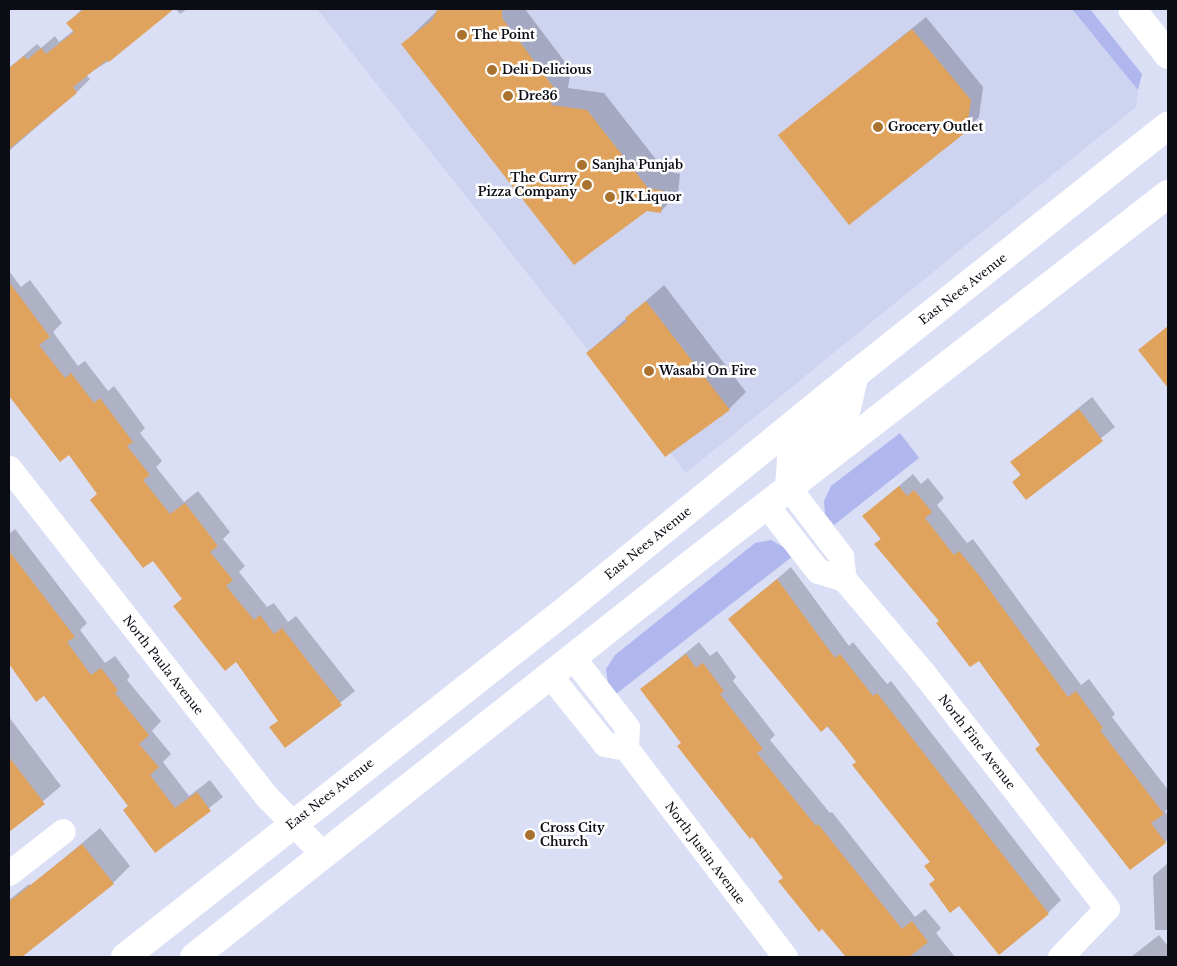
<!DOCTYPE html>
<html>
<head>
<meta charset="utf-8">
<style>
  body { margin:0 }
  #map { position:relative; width:1177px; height:966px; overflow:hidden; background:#dbdff6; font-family:"Libre Baskerville",serif }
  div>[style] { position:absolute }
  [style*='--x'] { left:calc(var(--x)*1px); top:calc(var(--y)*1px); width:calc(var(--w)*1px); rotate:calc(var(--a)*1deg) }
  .built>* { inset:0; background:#ced3f0 }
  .green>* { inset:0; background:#b0b7ee }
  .shadow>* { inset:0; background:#0003 }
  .building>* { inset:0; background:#dfa35e }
  .minor>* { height:25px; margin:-12.5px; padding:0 12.5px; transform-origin:12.5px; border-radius:12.5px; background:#fff }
  .secondary>* { height:28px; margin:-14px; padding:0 14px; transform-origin:14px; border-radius:14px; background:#fff }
  .dots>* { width:14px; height:14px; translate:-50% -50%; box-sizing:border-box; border:2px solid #fff; border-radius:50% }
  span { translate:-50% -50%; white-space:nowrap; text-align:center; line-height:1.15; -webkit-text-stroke:5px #fff; paint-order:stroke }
  .poi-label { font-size:12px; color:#0c0d14; font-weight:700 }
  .left { translate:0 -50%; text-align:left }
  .right { translate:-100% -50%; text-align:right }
  .street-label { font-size:12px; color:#0c0d14 }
  .frame { position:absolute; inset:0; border:10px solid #0c0d14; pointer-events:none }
</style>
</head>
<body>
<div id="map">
  <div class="built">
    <i style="clip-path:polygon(317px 9px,1072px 9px,1138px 90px,1136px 107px,686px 473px)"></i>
  </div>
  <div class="green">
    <i style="clip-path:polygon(1072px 9px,1090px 9px,1142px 74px,1138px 90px)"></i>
    <i style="clip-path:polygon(900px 433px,919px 458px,834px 525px,825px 514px,824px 501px,831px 486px)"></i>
    <i style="clip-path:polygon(771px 540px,785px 548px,793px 556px,616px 694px,608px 684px,606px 669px,615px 655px,755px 543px)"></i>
  </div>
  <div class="shadow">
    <i style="clip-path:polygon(82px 9px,172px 9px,109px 61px,86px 75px,90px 79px,77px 92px,9px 151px,9px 68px,37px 44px,41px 48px,55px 36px,59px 42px,74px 30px,68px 23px)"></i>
    <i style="clip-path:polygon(176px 9px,187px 9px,180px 14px)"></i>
    <i style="clip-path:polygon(439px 9px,525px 9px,571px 70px,568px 88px,604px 93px,665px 171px,680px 174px,678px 194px,660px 212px,403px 44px)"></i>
    <i style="clip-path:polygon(926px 17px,983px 87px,979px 117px,966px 131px,780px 135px)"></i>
    <i style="clip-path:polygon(9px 271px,21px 287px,30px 280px,62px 323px,53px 332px,78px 366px,85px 361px,108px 391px,114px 386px,145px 428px,140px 433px,162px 461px,156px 467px,184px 502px,198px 491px,230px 532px,223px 539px,245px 566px,239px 572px,267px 607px,274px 603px,288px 622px,296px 616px,355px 691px,285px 747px,271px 727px,279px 720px,237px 660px,175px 606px,183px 598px,69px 453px,60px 460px,9px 394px,14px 385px,9px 378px)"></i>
    <i style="clip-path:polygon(664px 285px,746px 392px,729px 409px,587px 353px)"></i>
    <i style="clip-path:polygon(1168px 326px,1168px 375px,1163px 379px,1140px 350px)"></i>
    <i style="clip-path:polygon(1092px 397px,1115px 427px,1026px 498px,1013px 482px,1021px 474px,1012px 462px)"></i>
    <i style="clip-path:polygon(913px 474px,921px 484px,928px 478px,944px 498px,937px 505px,967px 543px,973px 539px,1081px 685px,1089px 679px,1115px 714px,1112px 717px,1168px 790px,1168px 808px,1165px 811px,1168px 816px,1168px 839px,1165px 842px,1041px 745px,979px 659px,940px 621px,864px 516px)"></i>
    <i style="clip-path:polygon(15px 529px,87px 623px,80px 630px,105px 663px,115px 656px,130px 676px,127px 680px,161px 721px,152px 731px,171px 754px,163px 762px,189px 796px,210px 780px,223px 797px,155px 851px,129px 806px,44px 695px,37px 700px,9px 662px,9px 534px)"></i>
    <i style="clip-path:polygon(791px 567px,849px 646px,853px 642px,887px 684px,891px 681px,1061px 900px,1048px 913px,959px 905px,931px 884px,936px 879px,926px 866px,931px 861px,858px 761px,730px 619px)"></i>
    <i style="clip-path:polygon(699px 642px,710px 656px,717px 651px,736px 677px,733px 681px,775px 735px,770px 740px,830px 813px,832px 812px,915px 917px,925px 909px,941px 928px,936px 933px,955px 957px,848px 957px,642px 689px)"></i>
    <i style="clip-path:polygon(9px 717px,61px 786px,9px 830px)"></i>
    <i style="clip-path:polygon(100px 828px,130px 866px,113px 883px,38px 880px)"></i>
    <i style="clip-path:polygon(1168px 863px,1168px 930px,1155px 930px,1153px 876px)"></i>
    <i style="clip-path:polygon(29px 884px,61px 921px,20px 957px,9px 957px,9px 900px)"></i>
    <i style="clip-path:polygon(1159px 935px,1168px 946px,1168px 957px,1131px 957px)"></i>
  </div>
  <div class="building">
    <i style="clip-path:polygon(84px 9px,174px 9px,109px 62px,107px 60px,73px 87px,77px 93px,9px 149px,9px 68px,24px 56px,27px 60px,41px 48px,46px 54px,74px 32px,66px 23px)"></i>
    <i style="clip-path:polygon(438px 9px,502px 9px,502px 18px,554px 88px,551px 105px,587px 110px,648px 188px,664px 191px,661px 213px,647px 211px,574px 265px,401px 44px,432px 20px)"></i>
    <i style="clip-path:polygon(912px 29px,971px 100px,966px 132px,849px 225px,778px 135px)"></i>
    <i style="clip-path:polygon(9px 282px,50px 337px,39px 345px,65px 378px,71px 373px,94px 403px,100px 398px,133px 442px,127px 446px,150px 475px,143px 480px,170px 514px,185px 503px,218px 546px,210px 552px,233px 580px,226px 586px,254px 620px,260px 615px,274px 634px,282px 628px,342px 705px,285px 748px,269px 727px,278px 721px,236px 662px,225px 671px,173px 606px,182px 599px,153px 561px,143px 568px,90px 500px,97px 494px,69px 455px,60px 462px,9px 396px)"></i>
    <i style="clip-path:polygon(646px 301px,730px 410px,665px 457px,586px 353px,627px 321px,625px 318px)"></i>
    <i style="clip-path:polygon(1168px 326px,1168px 388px,1138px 350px)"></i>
    <i style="clip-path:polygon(1079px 409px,1103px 441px,1026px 500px,1012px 482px,1021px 475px,1010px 462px)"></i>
    <i style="clip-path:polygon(899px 486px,907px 496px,914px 490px,932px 512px,925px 518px,954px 555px,959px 551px,978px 574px,1068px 697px,1076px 691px,1103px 728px,1100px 730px,1164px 814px,1151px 823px,1166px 843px,1130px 870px,1035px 749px,1040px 745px,979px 661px,970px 667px,936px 623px,939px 621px,874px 544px,881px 539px,862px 516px)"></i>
    <i style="clip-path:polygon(9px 551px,75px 637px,67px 642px,91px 675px,101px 668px,118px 690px,115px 693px,149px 735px,139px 744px,159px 767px,150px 775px,175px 808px,197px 792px,211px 811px,155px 853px,123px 810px,128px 806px,44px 696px,36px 702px,9px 664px)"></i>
    <i style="clip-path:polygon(777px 579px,835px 658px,840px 654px,873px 696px,877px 693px,1049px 914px,999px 955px,959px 906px,950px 913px,929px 884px,935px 880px,924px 866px,930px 862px,852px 765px,856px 762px,828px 726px,821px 732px,728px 619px)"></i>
    <i style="clip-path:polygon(686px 654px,696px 668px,703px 663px,724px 691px,720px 694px,763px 749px,757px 753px,816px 826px,818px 824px,902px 929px,912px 921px,928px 942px,909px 957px,846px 957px,822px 929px,819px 932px,778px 881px,783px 878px,752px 837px,750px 839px,677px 746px,681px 743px,640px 689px)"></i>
    <i style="clip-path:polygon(9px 757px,45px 804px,9px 832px)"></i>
    <i style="clip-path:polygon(82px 844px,114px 884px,22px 957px,9px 957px,9px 902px)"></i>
  </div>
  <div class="minor">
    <i style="--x:9;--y:468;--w:420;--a:51.9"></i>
    <i style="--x:268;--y:798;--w:80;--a:45.5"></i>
    <i style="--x:789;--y:488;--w:86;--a:52.6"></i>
    <i style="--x:841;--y:556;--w:23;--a:83"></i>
    <i style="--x:766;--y:505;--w:84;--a:51.8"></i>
    <i style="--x:818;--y:571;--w:27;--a:17"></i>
    <i style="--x:844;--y:579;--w:119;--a:49.8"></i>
    <i style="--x:921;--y:670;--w:302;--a:52"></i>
    <i style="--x:1107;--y:908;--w:68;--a:133.8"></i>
    <i style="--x:574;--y:659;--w:86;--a:52.1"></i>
    <i style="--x:627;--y:727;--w:21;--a:93"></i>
    <i style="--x:626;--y:748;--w:263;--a:52.7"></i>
    <i style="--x:551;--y:677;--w:86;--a:51.1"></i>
    <i style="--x:605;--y:744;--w:21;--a:11"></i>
    <i style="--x:9;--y:873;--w:68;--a:-37.9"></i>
  </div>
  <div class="secondary">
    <i style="--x:1132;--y:9;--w:58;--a:52"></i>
    <i style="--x:789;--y:488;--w:31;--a:-86"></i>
    <i style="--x:791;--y:457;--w:74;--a:-41.2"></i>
    <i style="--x:847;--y:408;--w:35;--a:-77"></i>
    <i style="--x:125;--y:957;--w:556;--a:-38.21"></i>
    <i style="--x:562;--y:613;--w:350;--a:-39.2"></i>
    <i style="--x:833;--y:392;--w:428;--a:-38.5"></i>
    <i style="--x:194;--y:957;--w:646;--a:-38.34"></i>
    <i style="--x:701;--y:556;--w:591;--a:-37.78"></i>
  </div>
  <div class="dots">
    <i style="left:462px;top:35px;background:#a9722e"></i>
    <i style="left:492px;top:70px;background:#a9722e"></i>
    <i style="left:508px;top:96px;background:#a9722e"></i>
    <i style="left:878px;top:127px;background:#a9722e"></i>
    <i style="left:582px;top:165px;background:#a9722e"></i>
    <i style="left:587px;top:185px;background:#a9722e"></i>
    <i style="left:610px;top:197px;background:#a9722e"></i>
    <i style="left:649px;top:371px;background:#a9722e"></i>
    <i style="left:530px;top:835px;background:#a9722e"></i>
  </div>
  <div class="poi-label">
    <span class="left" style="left:472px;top:35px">The Point</span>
    <span class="left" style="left:502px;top:70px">Deli Delicious</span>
    <span class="left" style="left:518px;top:96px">Dre36</span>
    <span class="left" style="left:888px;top:127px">Grocery Outlet</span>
    <span class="left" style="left:592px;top:165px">Sanjha Punjab</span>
    <span class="right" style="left:577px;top:185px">The Curry<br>Pizza Company</span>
    <span class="left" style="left:620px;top:197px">JK Liquor</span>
    <span class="left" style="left:659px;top:371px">Wasabi On Fire</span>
    <span class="left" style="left:540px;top:835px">Cross City<br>Church</span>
  </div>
  <div class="street-label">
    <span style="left:963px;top:289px;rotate:-38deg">East Nees Avenue</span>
    <span style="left:648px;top:543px;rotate:-39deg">East Nees Avenue</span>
    <span style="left:163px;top:665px;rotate:52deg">North Paula Avenue</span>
    <span style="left:977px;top:742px;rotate:52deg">North Fine Avenue</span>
    <span style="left:330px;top:794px;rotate:-38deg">East Nees Avenue</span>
    <span style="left:705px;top:853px;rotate:53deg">North Justin Avenue</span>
  </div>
  <div class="frame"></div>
</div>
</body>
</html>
